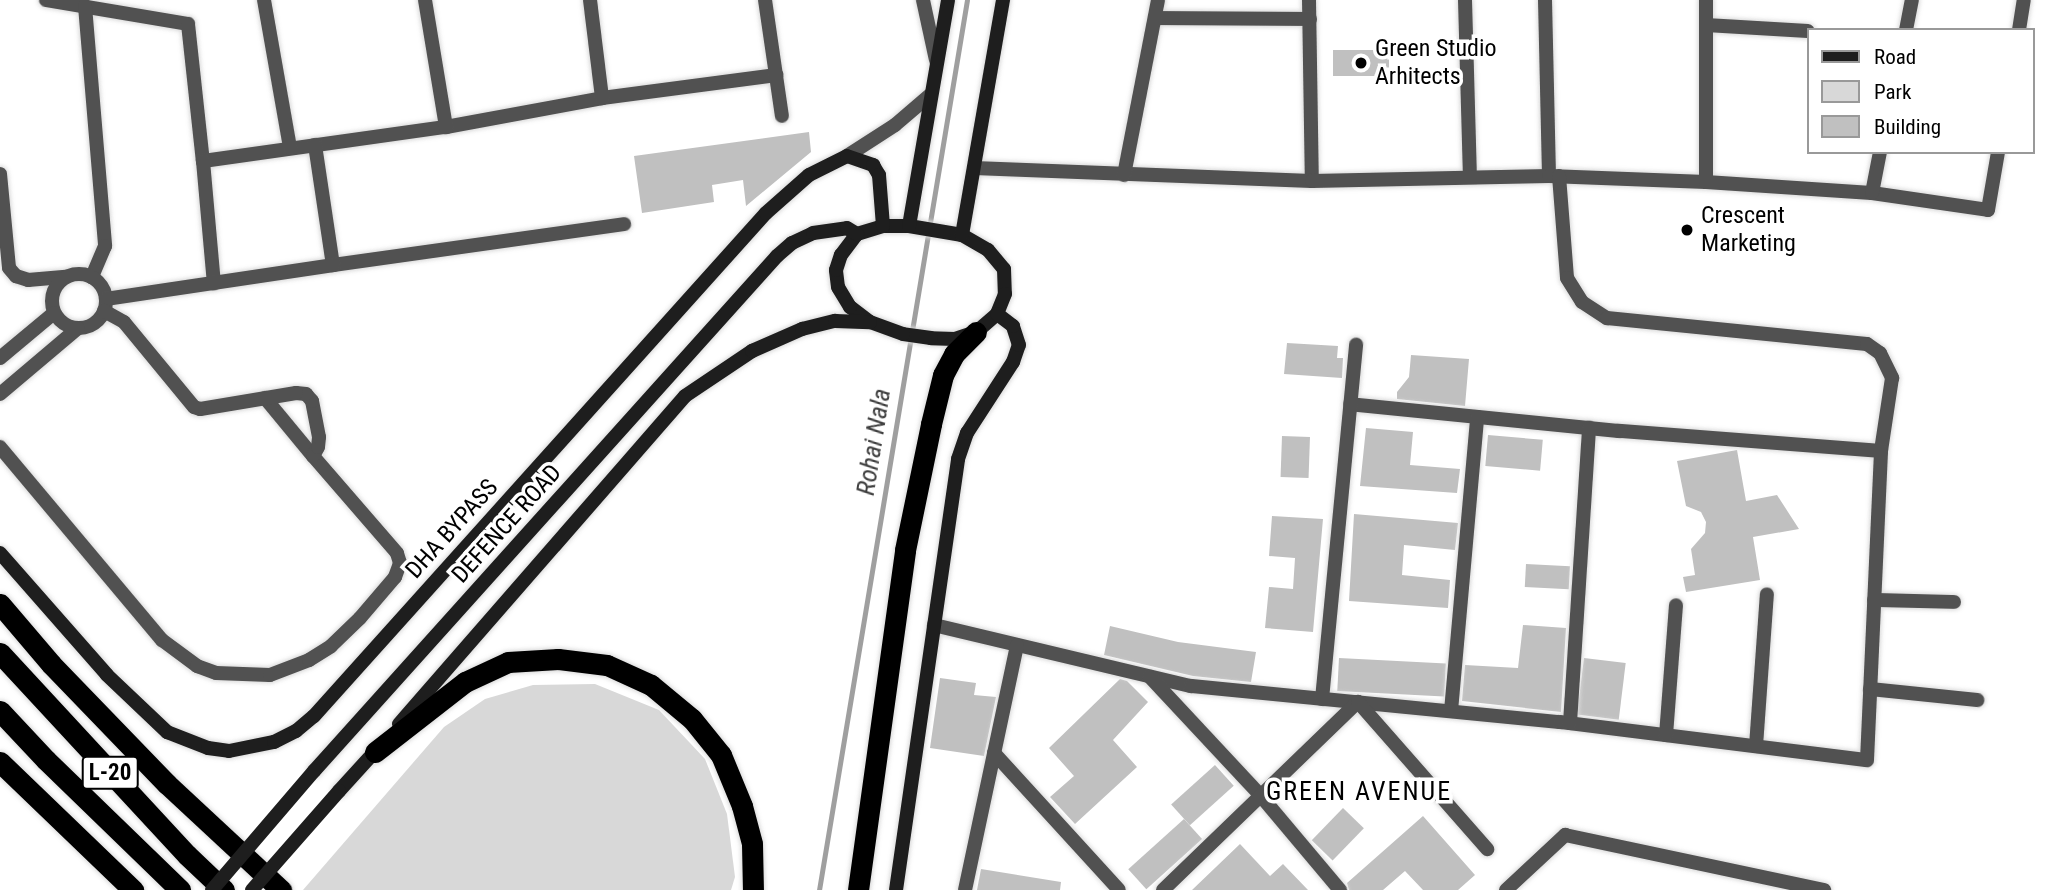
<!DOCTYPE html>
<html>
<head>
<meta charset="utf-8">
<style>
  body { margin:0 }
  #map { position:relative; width:2062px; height:890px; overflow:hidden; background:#fff; font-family:"Roboto Condensed",sans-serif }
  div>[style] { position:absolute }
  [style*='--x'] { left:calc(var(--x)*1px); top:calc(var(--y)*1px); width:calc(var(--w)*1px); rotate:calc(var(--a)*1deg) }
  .green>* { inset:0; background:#d8d8d8 }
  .stream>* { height:5px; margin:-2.5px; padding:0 2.5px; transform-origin:2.5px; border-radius:2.5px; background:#9f9f9f }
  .building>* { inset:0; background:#c0c0c0; transform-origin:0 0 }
  .roads { filter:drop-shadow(0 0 2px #dbdbdb) drop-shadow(0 0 2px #dbdbdb) }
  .street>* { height:14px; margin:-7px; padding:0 7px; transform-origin:7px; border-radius:7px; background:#515151 }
  .street>.ring { margin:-7px; padding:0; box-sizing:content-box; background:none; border:14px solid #515151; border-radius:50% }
  .secondary>* { height:14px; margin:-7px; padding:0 7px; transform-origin:7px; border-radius:7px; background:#1e1e1e }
  .highway>* { height:21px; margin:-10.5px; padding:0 10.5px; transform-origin:10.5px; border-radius:10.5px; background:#000 }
  .secondary-bridge>* { height:14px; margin:-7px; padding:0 7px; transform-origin:7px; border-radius:7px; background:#1e1e1e }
  .dots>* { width:19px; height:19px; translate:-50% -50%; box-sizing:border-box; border:4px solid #fff; border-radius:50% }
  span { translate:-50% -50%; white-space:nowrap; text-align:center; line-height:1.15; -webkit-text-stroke:7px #fff; paint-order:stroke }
  .shield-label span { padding:2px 5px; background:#fff; border:2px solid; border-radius:5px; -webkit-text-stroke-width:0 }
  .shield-label { font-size:23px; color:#000; font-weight:700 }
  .poi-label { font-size:24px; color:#000 }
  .left { translate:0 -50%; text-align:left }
  .street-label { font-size:24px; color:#000 }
  .water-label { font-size:26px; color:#404040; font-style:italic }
  .neighbourhood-label { font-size:26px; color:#000; letter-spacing:2px }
  .legend { position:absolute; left:1807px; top:28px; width:228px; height:126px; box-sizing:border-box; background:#fff; border:2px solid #999; margin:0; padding:9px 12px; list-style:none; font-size:21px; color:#000 }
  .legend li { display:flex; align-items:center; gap:14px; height:35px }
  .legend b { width:35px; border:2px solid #999 }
</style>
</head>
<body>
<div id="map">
  <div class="green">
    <i style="clip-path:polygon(595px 684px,659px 710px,705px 759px,727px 814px,735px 877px,731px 890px,303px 890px,444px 727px,485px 699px,533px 685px)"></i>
  </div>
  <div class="stream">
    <i style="--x:819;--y:890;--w:902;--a:-80.56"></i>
  </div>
  <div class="building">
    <i style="left:1333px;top:50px;width:56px;height:26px"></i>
    <i style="clip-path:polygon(809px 132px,811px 152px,746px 206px,743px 180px,712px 185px,714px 202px,642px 213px,634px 156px)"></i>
    <i style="clip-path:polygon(1287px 343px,1338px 346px,1337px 358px,1343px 358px,1342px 378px,1284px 374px)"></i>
    <i style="clip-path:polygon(1411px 355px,1469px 359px,1465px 406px,1397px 399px,1397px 392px,1409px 377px)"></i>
    <i style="clip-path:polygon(1366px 428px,1413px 432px,1410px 465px,1460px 469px,1457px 493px,1360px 486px)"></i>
    <i style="left:1488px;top:435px;width:55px;height:31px;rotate:5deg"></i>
    <i style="left:1282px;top:436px;width:28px;height:41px;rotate:2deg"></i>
    <i style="clip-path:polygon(1737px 450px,1746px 501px,1777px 495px,1799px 529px,1753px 537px,1760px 580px,1686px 592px,1683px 577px,1695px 575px,1691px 549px,1705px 533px,1706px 522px,1701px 512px,1686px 506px,1677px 461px)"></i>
    <i style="clip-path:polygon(1354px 514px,1458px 523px,1455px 550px,1404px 545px,1402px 575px,1450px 580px,1448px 608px,1349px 601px)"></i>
    <i style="clip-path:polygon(1272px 516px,1323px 519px,1313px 632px,1265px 628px,1269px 587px,1293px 589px,1295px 558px,1269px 556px)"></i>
    <i style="left:1526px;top:564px;width:44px;height:23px;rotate:3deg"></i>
    <i style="clip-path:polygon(1523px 625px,1566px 628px,1561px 712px,1462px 701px,1465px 665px,1518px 668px)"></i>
    <i style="clip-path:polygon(1110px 626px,1178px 642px,1256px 652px,1251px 682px,1193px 676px,1104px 655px)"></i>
    <i style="left:1339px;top:658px;width:107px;height:33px;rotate:3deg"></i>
    <i style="left:1584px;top:658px;width:42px;height:57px;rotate:7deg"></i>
    <i style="clip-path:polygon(940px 678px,976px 683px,974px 695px,996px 697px,984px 756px,930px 748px)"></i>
    <i style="clip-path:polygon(1120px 679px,1127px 681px,1148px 702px,1113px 740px,1137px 767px,1075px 824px,1050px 797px,1074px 776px,1049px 748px)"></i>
    <i style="left:1215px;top:765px;width:28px;height:59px;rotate:48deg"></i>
    <i style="left:1343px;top:808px;width:29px;height:45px;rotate:44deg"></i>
    <i style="clip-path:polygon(1423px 816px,1475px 875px,1458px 890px,1423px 890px,1405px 871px,1383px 890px,1349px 890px,1347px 883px)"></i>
    <i style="left:1184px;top:819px;width:27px;height:75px;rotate:48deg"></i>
    <i style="clip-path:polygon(1240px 844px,1270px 876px,1283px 864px,1308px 890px,1192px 890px)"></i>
    <i style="clip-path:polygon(981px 869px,1061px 882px,1060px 890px,977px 890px)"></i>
  </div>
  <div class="roads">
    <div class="street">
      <i style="--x:46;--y:0;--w:144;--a:9.6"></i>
      <i style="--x:188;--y:24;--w:138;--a:83.8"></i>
      <i style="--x:203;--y:161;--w:245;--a:-8"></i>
      <i style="--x:446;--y:127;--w:159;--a:-10.5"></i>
      <i style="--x:602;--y:98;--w:176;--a:-7.5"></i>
      <i style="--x:264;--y:0;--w:150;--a:80"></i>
      <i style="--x:425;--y:0;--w:129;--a:80.6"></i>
      <i style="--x:590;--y:0;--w:99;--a:83"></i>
      <i style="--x:765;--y:0;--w:117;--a:81.7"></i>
      <i style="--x:923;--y:0;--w:61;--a:77.8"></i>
      <i style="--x:1309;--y:0;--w:181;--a:89.1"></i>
      <i style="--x:1465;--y:0;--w:177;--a:88.4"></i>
      <i style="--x:1545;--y:0;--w:176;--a:88.7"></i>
      <i style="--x:85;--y:6;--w:241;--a:85.2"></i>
      <i style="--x:105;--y:246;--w:34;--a:113"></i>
      <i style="--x:1156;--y:18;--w:154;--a:0.4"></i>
      <i style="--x:1706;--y:25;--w:102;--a:3.4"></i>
      <i style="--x:1906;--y:30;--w:31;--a:-79"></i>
      <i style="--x:2019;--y:30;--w:30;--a:-81"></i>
      <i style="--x:315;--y:145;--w:121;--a:81.5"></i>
      <i style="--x:333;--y:265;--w:294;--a:-8"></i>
      <i style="--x:847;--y:156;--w:57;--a:-32.9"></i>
      <i style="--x:895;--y:125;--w:46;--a:-40.6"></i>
      <i style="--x:203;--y:161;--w:123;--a:84.9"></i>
      <i style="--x:974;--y:168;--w:338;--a:2.2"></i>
      <i style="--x:1312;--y:181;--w:237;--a:-1.2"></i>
      <i style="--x:1549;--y:176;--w:157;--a:2.2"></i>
      <i style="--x:1706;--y:182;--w:166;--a:3.8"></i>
      <i style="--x:1872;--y:193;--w:117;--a:8.3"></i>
      <i style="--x:1988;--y:210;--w:59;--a:-80.2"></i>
      <i style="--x:0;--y:174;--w:94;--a:84.5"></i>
      <i style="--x:9;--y:268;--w:11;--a:49"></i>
      <i style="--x:16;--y:276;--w:13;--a:18"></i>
      <i style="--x:28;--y:280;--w:38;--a:-5"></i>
      <i style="--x:1124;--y:175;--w:178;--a:-79"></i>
      <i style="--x:1559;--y:176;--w:102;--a:85.5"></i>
      <i style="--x:1567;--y:278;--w:28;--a:58"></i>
      <i style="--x:1582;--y:302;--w:30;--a:33"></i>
      <i style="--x:1607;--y:318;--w:261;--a:5.7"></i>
      <i style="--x:1867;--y:344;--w:16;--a:35"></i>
      <i style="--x:1880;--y:353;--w:28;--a:64"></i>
      <i style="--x:1892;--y:378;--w:74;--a:98.6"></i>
      <i style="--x:1706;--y:182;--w:182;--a:-90"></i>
      <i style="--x:1872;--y:193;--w:42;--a:-79"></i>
      <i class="ring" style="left:52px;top:274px;width:40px;height:40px"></i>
      <i style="--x:106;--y:299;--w:230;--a:-8.5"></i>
      <i style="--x:0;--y:358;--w:70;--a:-39.8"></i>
      <i style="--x:0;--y:394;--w:102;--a:-40.2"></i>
      <i style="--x:265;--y:398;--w:75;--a:50.4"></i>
      <i style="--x:0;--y:447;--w:252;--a:50"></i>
      <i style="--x:162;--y:640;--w:44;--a:36.6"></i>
      <i style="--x:197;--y:666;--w:20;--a:20"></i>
      <i style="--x:216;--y:673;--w:54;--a:2.1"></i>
      <i style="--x:270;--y:675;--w:42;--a:-21"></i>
      <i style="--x:309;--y:660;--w:26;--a:-32"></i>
      <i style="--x:331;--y:646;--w:40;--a:-44"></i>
      <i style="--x:360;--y:618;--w:54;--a:-49.5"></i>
      <i style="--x:395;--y:577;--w:15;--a:-70"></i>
      <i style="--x:400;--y:563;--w:10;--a:-107"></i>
      <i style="--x:397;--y:553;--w:128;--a:-130.9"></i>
      <i style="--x:313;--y:456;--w:10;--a:-61"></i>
      <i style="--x:318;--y:447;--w:10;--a:-84"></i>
      <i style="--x:319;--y:437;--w:37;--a:-101"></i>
      <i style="--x:312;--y:401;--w:9;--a:-131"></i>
      <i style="--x:306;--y:394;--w:10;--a:-174"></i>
      <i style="--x:296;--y:393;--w:97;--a:170.5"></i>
      <i style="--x:200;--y:409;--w:6;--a:-162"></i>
      <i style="--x:194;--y:407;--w:110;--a:-129.5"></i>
      <i style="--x:124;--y:322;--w:23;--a:-151"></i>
      <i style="--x:1874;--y:600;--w:80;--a:1.4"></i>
      <i style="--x:934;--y:625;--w:264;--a:13.4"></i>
      <i style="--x:1191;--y:686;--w:371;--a:5.6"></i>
      <i style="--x:1560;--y:722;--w:309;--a:7.1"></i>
      <i style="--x:1867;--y:760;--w:309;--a:-87.4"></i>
      <i style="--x:1881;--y:451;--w:263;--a:-175.6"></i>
      <i style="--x:1619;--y:431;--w:270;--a:-174.3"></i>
      <i style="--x:1150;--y:677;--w:163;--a:47"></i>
      <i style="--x:1261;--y:796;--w:123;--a:50"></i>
      <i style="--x:1870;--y:689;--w:108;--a:5.9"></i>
      <i style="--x:1322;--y:699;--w:356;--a:-84.5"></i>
      <i style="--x:1451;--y:711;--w:295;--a:-84.9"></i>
      <i style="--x:1570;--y:723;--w:296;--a:-86.3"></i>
      <i style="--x:1666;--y:735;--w:130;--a:-85.6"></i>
      <i style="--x:1756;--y:746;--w:152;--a:-85.9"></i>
      <i style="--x:994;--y:753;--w:185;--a:47.6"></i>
      <i style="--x:965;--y:890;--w:250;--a:-78"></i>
      <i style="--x:1163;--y:890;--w:271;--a:-44"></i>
      <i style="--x:1358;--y:702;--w:196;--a:48.7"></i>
      <i style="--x:1506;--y:890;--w:81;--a:-43"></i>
      <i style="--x:1565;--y:835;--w:265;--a:12"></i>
    </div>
    <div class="secondary">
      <i style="--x:883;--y:226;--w:26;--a:0"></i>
      <i style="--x:909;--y:226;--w:54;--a:9.6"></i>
      <i style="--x:962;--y:235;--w:30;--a:30"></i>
      <i style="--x:988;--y:250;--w:25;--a:50"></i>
      <i style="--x:1004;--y:269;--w:25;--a:88"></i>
      <i style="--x:1005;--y:294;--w:22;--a:112"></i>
      <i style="--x:997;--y:314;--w:28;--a:139"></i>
      <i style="--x:976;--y:332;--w:22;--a:162"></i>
      <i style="--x:955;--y:339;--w:24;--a:-178"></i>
      <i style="--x:931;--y:338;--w:28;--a:-172"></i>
      <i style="--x:903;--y:334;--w:35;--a:-160"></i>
      <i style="--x:870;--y:322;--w:25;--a:-143"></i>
      <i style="--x:850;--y:307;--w:23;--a:-121"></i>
      <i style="--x:838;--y:287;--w:17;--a:-97"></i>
      <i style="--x:836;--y:270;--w:16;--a:-72"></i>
      <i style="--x:841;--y:255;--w:26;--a:-53"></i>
      <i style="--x:857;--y:234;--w:27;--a:-17"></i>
      <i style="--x:909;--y:226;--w:229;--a:-80.2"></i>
      <i style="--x:962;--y:235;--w:239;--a:-80.1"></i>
      <i style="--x:0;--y:553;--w:162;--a:48.7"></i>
      <i style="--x:107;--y:675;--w:83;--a:43.5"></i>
      <i style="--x:167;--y:732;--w:44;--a:21.3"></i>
      <i style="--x:208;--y:748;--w:21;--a:8"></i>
      <i style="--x:229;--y:751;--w:46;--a:-11.3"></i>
      <i style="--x:274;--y:742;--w:25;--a:-27"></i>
      <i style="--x:296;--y:731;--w:23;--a:-40"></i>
      <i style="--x:314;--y:716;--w:676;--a:-48.06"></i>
      <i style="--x:766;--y:213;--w:57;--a:-41.5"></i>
      <i style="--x:809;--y:175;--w:42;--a:-26.6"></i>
      <i style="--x:847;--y:156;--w:28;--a:19"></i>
      <i style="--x:873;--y:165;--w:12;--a:59"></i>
      <i style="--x:879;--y:175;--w:51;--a:85.5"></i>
      <i style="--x:399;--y:724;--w:435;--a:-48.9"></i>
      <i style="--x:685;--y:396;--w:81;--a:-33.9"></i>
      <i style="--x:752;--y:351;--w:55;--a:-23.7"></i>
      <i style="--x:802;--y:329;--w:34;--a:-14"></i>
      <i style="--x:835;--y:321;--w:35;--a:2"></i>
      <i style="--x:314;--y:771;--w:693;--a:-48.04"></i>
      <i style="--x:777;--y:256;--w:20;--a:-41"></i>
      <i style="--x:792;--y:243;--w:23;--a:-25"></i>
      <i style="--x:813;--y:233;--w:34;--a:-8"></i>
      <i style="--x:847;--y:228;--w:12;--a:31"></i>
      <i style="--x:339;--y:791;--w:59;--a:-47.7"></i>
      <i style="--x:896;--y:890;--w:435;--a:-81.8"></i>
      <i style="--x:958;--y:459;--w:28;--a:-71"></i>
      <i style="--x:967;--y:433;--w:85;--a:-57.1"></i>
      <i style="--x:1013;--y:362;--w:18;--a:-71"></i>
      <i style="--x:1019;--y:345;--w:20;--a:-108"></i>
      <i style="--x:1013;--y:326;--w:20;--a:-143"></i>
    </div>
    <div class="highway">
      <i style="--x:0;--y:604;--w:79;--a:49.6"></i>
      <i style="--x:51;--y:664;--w:167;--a:46"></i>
      <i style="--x:167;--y:784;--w:156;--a:42.9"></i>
      <i style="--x:0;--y:653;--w:275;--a:47.2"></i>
      <i style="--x:187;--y:855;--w:51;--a:43.4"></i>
      <i style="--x:0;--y:711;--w:67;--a:46.8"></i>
      <i style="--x:46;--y:760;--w:187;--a:44.1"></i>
      <i style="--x:375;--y:752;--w:114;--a:-37.9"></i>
      <i style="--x:465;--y:682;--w:47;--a:-24.9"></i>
      <i style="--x:508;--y:662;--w:50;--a:-3.4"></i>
      <i style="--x:558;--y:659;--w:49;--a:7"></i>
      <i style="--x:607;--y:665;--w:48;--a:24.4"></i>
      <i style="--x:651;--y:685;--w:53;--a:39.7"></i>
      <i style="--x:692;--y:719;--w:46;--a:51.1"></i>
      <i style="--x:721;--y:755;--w:55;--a:67.6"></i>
      <i style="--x:742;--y:806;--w:39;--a:75"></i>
      <i style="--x:752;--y:844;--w:46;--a:88.8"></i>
      <i style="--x:0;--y:762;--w:185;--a:43.9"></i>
      <i style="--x:858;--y:890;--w:343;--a:-82.1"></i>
      <i style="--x:905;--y:550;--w:129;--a:-78.3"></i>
      <i style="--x:931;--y:424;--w:50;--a:-76.2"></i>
      <i style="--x:943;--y:375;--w:24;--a:-62"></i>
      <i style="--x:954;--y:354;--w:31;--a:-45"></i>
    </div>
  </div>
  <div class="secondary-bridge">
    <i style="--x:212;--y:890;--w:157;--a:-49.4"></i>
    <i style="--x:252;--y:890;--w:132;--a:-48.7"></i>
  </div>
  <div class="dots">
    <i style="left:1361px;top:63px;background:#000"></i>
    <i style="left:1687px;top:230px;background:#000"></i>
  </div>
  <div class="shield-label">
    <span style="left:110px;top:773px">L-20</span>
  </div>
  <div class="poi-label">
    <span class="left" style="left:1375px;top:63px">Green Studio<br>Arhitects</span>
    <span class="left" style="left:1701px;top:230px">Crescent<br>Marketing</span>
  </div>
  <div class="street-label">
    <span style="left:507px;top:524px;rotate:-48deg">DEFENCE ROAD</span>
    <span style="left:452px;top:529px;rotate:-48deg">DHA BYPASS</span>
  </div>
  <div class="water-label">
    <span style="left:874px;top:442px;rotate:-81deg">Rohai Nala</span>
  </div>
  <div class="neighbourhood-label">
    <span style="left:1359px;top:792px">GREEN AVENUE</span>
  </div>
  <ul class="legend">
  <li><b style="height:9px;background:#1e1e1e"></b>Road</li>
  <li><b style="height:19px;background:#d8d8d8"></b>Park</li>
  <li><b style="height:19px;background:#c0c0c0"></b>Building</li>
  </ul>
</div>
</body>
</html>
